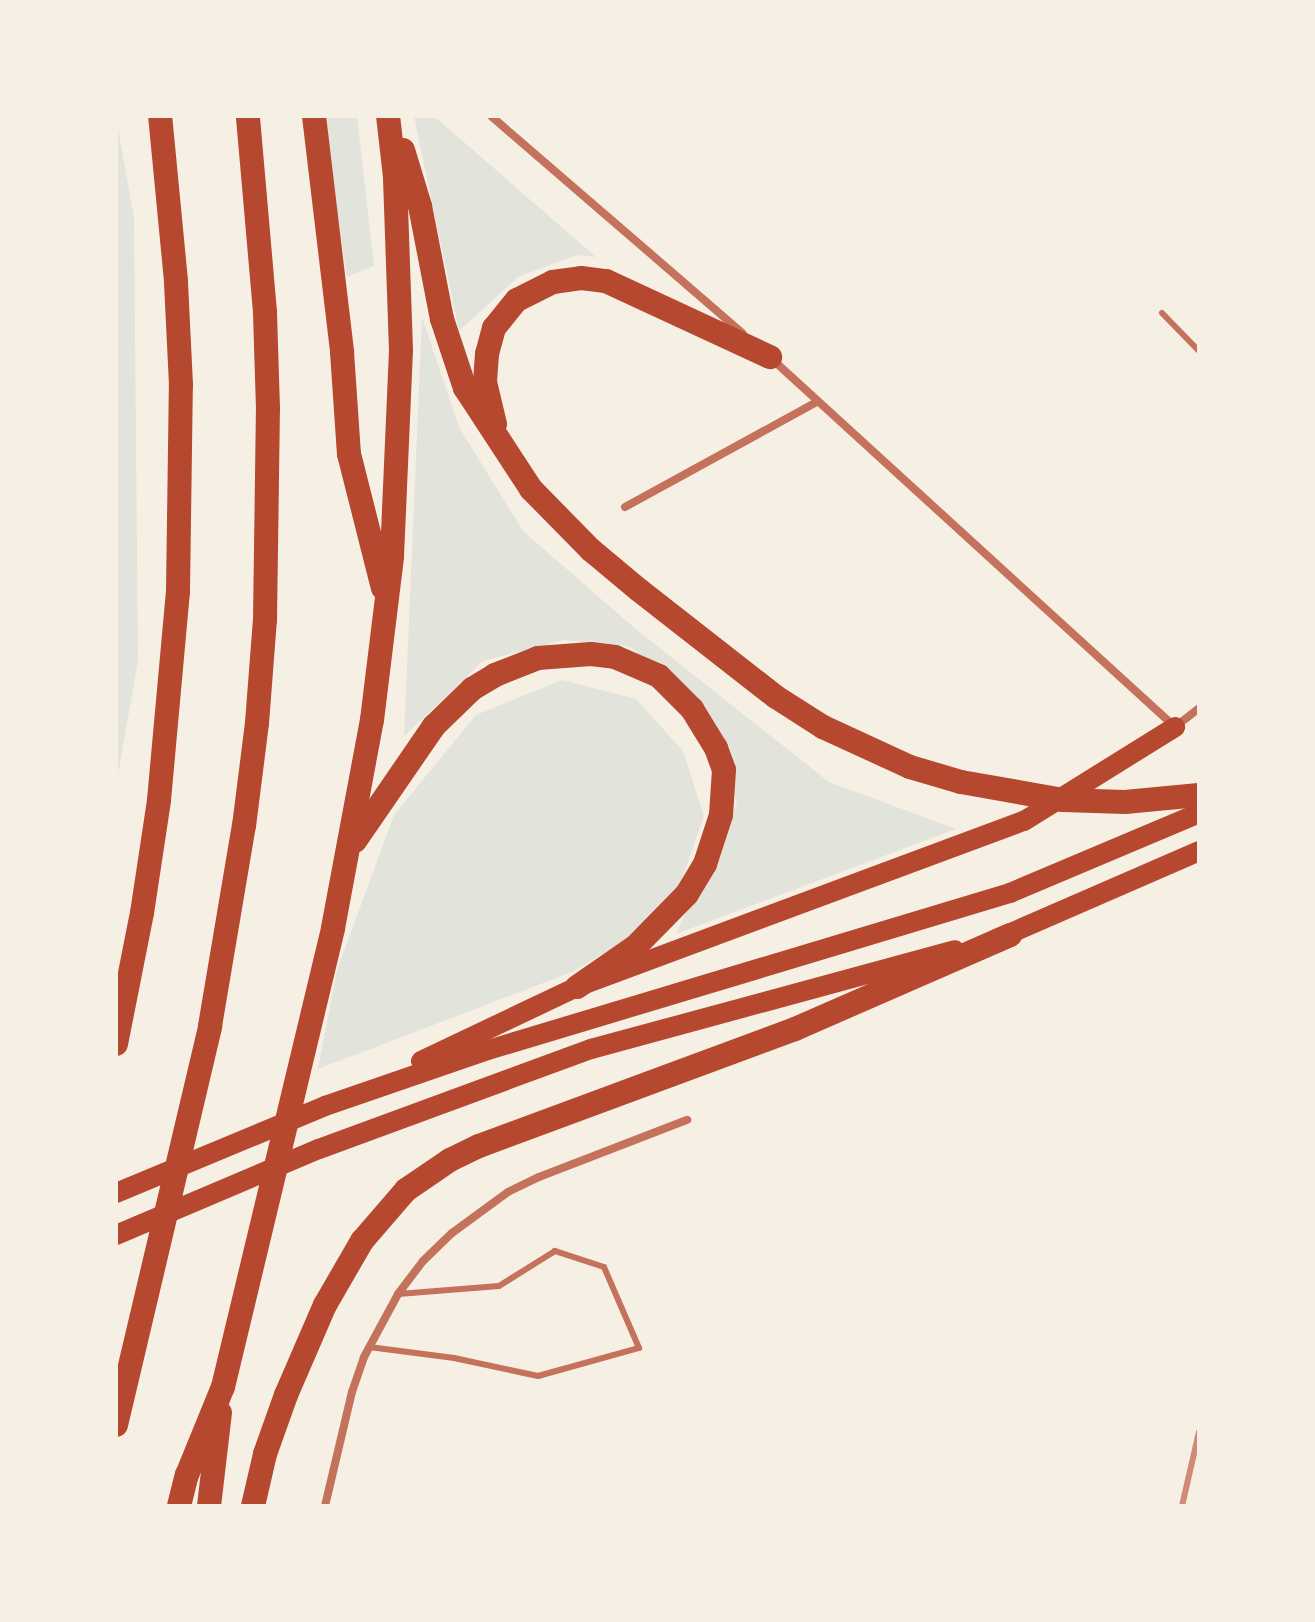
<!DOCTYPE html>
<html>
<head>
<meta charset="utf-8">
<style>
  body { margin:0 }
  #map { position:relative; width:1315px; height:1622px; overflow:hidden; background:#f6efe4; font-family:Helvetica,sans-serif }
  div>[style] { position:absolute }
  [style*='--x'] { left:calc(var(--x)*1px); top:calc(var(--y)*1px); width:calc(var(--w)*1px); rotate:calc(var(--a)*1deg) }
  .green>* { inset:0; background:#e2e4dc }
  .service>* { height:6px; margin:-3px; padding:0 3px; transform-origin:3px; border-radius:3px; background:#c5725c }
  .minor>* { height:8px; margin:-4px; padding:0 4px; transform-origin:4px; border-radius:4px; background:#c5725c }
  .primary>* { height:20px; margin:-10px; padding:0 10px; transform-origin:10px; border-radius:10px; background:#b5482f }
  .motorway>* { height:24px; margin:-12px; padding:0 12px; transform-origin:12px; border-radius:12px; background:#b5482f }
  .rail>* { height:6px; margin:-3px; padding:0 3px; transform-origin:3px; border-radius:3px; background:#cf8b77 }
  span { translate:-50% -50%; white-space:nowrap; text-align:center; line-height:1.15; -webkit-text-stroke:7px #f6efe4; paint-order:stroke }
  .frame { position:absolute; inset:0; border:118px solid #f6efe4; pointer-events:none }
</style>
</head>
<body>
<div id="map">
  <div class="green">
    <i style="clip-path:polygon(323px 116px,357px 116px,374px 266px,347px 277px)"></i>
    <i style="clip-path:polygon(414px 116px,434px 116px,596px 257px,576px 255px,518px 277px,459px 331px)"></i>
    <i style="clip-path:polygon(116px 117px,134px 218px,138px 661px,116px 786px)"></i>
    <i style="clip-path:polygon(422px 317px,459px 427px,523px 531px,638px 631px,829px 782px,956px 829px,676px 934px,737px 804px,704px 708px,630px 647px,564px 640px,483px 661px,404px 736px)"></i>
    <i style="clip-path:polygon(562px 680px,636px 699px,683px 751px,704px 816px,681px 882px,624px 941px,572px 972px,318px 1069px,337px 970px,394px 815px,476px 715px)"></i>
  </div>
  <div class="service">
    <i style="--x:1162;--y:313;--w:53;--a:45.8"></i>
    <i style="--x:369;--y:1347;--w:86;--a:7.4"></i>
    <i style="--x:454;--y:1358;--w:86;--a:12.1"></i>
    <i style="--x:538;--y:1376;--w:105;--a:-15.5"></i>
    <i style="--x:639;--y:1348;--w:88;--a:-113.4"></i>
    <i style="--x:604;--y:1267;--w:52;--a:-161.9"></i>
    <i style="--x:555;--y:1251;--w:66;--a:148"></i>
    <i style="--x:499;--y:1286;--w:101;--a:175.5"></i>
  </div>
  <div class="minor">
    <i style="--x:491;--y:116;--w:332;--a:40.8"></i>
    <i style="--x:773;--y:360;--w:544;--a:42.39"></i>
    <i style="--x:1175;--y:727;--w:31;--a:-38"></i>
    <i style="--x:625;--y:507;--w:219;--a:-28.7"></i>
    <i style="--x:325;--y:1506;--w:117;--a:-76.7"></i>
    <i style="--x:352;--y:1392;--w:37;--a:-71"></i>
    <i style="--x:364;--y:1357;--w:72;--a:-61.6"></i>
    <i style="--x:398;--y:1294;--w:41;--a:-52.9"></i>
    <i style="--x:423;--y:1261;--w:40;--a:-44"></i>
    <i style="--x:452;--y:1233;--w:69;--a:-36.2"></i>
    <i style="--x:508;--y:1192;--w:34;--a:-26"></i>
    <i style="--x:539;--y:1177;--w:159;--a:-21.1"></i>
  </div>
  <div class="primary">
    <i style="--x:997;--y:939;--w:220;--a:-23.5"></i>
    <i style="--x:421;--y:1061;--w:173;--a:-25.4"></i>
    <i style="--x:577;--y:987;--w:477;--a:-20.4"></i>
    <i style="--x:1024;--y:821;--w:178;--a:-31.9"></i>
    <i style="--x:116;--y:1193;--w:226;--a:-22.6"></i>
    <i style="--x:325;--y:1106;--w:172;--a:-19"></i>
    <i style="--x:488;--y:1050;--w:545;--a:-16.74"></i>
    <i style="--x:1010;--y:893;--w:205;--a:-22.9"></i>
    <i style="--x:116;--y:1235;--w:220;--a:-23"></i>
    <i style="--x:319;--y:1149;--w:290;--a:-20.2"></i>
    <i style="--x:591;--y:1049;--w:377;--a:-15.2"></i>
  </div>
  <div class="motorway">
    <i style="--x:314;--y:116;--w:238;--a:83.2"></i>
    <i style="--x:342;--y:352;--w:102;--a:86.1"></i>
    <i style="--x:349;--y:454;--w:138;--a:75.8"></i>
    <i style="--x:403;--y:150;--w:59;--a:73.1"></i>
    <i style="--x:420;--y:206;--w:115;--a:79"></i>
    <i style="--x:442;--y:319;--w:73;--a:71.6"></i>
    <i style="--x:465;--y:388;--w:121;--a:56.8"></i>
    <i style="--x:531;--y:489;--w:86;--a:45.5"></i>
    <i style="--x:591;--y:550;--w:62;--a:39.8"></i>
    <i style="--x:639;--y:590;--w:174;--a:38"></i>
    <i style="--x:776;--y:697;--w:56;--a:32.6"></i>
    <i style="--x:823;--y:727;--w:96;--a:24.7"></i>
    <i style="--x:910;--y:767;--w:53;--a:16.4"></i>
    <i style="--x:961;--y:782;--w:104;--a:10"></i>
    <i style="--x:1063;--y:800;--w:62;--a:1.8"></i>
    <i style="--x:1125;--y:802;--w:74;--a:-5.4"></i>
    <i style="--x:495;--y:424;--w:43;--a:-103.4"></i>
    <i style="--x:485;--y:382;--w:28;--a:-86"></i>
    <i style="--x:487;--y:354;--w:27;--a:-75"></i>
    <i style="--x:494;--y:328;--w:36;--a:-51"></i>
    <i style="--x:517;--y:300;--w:40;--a:-26.6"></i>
    <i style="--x:553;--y:282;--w:28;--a:-8"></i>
    <i style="--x:581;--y:278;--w:25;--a:7"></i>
    <i style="--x:606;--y:281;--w:181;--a:24.9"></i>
    <i style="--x:355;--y:841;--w:140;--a:-55.5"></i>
    <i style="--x:434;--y:726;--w:53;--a:-44.2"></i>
    <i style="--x:472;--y:689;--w:27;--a:-31"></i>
    <i style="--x:495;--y:675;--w:46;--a:-21.6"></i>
    <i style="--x:538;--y:658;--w:53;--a:-4.3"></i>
    <i style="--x:591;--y:654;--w:24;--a:7"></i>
    <i style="--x:615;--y:657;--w:48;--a:23.4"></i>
    <i style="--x:659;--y:676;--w:47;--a:45"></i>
    <i style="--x:692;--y:709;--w:46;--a:58.4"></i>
    <i style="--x:716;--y:748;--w:23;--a:70"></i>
    <i style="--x:724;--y:770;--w:45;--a:93.8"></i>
    <i style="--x:721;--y:815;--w:52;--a:108.1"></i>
    <i style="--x:705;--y:864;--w:35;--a:121"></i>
    <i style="--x:687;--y:894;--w:73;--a:134.4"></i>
    <i style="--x:636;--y:946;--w:72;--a:145.2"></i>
    <i style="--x:116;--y:1044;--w:134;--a:-78.8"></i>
    <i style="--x:142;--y:913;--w:114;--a:-81.4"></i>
    <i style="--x:159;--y:800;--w:210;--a:-84.8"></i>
    <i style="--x:178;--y:591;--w:206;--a:-89.2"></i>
    <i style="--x:181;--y:385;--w:104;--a:-92.8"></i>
    <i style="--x:176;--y:281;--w:166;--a:-95.5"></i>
    <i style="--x:116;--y:1425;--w:410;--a:-76.7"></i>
    <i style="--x:210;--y:1026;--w:203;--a:-80.4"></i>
    <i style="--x:244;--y:826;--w:104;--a:-82.8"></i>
    <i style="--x:257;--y:723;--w:103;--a:-85.6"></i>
    <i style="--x:265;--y:620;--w:211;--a:-89.2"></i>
    <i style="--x:268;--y:409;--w:97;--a:-91.8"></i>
    <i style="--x:265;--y:312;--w:197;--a:-95"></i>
    <i style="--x:179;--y:1506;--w:32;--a:-76"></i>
    <i style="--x:187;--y:1475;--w:95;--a:-67.8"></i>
    <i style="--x:223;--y:1387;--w:472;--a:-76.5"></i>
    <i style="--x:333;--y:928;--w:212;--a:-79.4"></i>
    <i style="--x:372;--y:720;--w:165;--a:-83"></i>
    <i style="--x:392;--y:556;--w:206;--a:-87.5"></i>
    <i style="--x:401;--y:350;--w:173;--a:-92"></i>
    <i style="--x:395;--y:177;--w:61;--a:-96.5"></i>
    <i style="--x:209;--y:1506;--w:94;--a:-83.3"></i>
    <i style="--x:253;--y:1506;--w:53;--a:-77"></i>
    <i style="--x:265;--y:1454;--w:63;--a:-70.4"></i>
    <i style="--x:286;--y:1395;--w:98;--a:-66.6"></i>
    <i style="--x:325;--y:1305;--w:74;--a:-60"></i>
    <i style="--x:362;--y:1241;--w:67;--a:-49.2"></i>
    <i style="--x:406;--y:1190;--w:53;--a:-34.3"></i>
    <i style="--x:450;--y:1160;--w:32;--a:-26"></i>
    <i style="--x:479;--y:1146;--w:337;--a:-20.3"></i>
    <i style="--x:795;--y:1029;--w:235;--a:-23.6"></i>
  </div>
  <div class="rail">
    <i style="--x:1182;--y:1506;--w:76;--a:-77.1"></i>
  </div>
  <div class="frame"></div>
</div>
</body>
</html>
